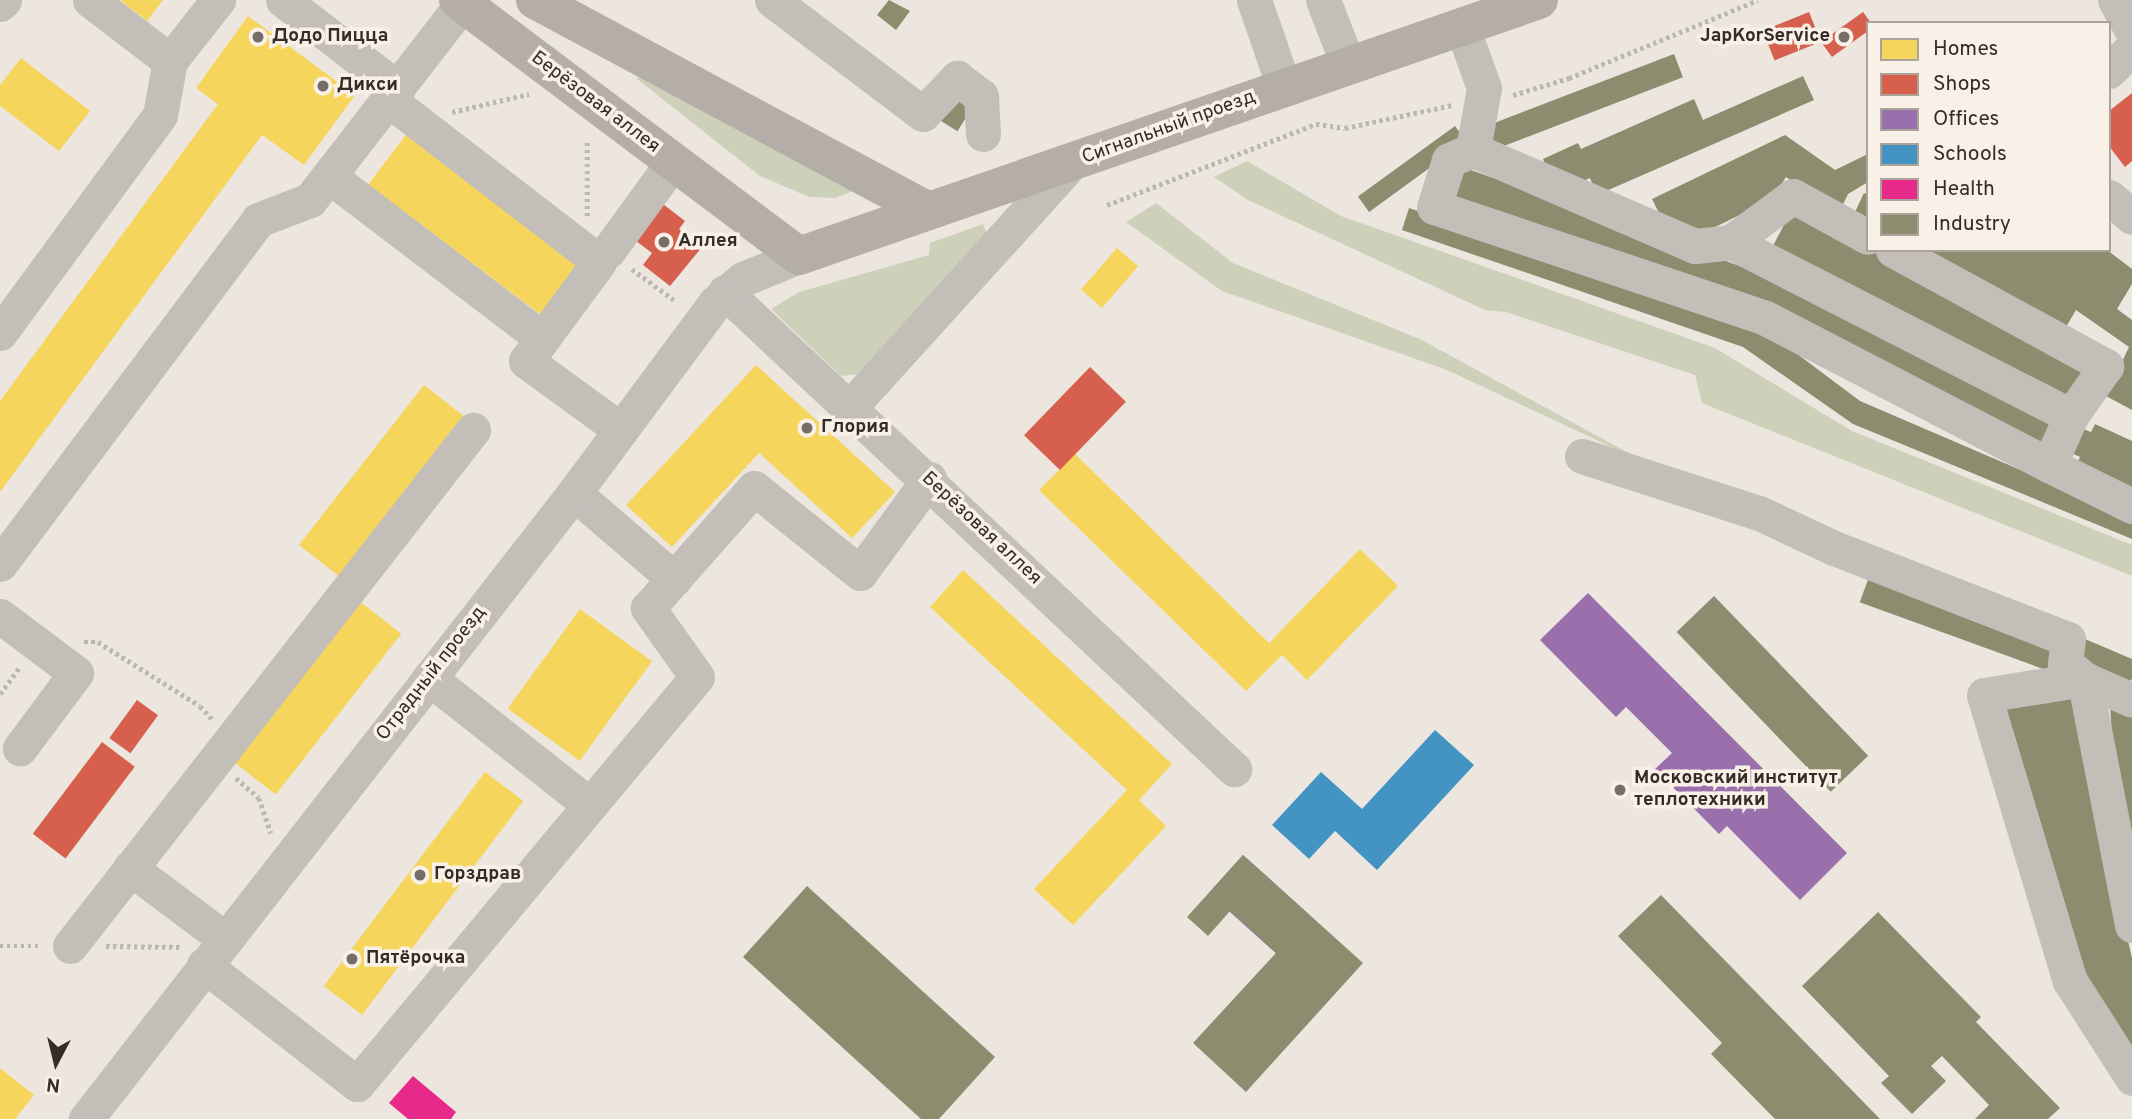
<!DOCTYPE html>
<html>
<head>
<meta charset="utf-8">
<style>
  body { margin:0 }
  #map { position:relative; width:2132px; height:1119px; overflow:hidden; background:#ece6df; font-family:Overpass,sans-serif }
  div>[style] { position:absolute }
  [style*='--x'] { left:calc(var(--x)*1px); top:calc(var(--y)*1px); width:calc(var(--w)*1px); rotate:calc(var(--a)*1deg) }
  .green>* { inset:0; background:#cdd1ba }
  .homes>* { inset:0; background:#f6d55c; transform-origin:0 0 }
  .shops>* { inset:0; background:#d6604d; transform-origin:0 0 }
  .offices>* { inset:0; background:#9970ab; transform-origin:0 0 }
  .schools>* { inset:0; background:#4393c3 }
  .health>* { inset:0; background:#e7298a }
  .industry>* { inset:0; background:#8c8c6e; transform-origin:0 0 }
  .path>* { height:4.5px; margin-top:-2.25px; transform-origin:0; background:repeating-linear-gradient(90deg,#bdb7b1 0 3.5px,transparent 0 7px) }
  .minor>* { height:35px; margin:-17.5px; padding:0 17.5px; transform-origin:17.5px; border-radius:17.5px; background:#c4beb9 }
  .major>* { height:38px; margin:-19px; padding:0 19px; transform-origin:19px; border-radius:19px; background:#b4ada8 }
  .dots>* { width:19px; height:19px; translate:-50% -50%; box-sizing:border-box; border:4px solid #f9f1e7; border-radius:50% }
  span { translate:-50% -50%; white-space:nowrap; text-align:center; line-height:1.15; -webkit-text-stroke:7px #f9f1e7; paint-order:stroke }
  .poi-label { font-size:19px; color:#352c27; font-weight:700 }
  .left { translate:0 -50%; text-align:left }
  .right { translate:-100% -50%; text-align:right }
  .street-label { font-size:19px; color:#352c27 }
  .legend { position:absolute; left:1866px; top:21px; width:245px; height:231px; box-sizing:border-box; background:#f9f1e7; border:2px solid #aba29a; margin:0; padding:9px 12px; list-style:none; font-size:21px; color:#352c27 }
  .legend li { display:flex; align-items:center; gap:14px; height:35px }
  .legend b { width:35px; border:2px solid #aba29a }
  .north { position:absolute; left:21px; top:1028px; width:70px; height:70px; -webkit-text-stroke:5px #f9f1e7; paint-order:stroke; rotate:187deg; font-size:19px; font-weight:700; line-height:28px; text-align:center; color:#352c27 }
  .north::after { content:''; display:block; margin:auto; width:24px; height:32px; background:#352c27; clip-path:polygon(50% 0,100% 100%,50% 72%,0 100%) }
</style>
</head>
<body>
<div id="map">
  <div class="green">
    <i style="clip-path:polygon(640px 72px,855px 190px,836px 198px,809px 197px,760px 176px,637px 79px)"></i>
    <i style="clip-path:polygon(1247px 161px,1341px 216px,1715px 348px,1852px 431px,2132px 545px,2132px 576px,1702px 403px,1695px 375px,1506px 312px,1485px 310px,1248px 200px,1214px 177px)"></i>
    <i style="clip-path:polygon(1156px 203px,1233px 263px,1422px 340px,1654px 467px,1447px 370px,1222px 291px,1126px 222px)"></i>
    <i style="clip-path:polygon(983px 224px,987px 234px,858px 374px,841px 376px,771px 309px,799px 292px,929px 255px,930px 243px)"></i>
  </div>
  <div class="homes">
    <i style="clip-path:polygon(120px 0,163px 0,147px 21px)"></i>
    <i style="clip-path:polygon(248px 16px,355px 95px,304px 165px,262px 135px,0 492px,0 401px,218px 104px,196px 88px)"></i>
    <i style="clip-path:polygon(21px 58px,90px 111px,59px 151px,0 106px,0 85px)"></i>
    <i style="left:408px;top:132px;width:223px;height:66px;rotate:37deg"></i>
    <i style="left:1117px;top:248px;width:28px;height:55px;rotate:41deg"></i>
    <i style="clip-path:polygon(756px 365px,895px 492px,852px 538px,759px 453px,672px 547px,626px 505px)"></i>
    <i style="left:424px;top:385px;width:50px;height:203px;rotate:38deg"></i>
    <i style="clip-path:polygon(1075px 454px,1269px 643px,1360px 549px,1398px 586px,1307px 680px,1282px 655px,1246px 691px,1039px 490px)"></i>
    <i style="clip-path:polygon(963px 570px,1172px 764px,1139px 800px,1166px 826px,1073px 925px,1034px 889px,1127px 790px,930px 607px)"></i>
    <i style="left:358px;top:600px;width:55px;height:204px;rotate:38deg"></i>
    <i style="left:580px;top:609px;width:89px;height:123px;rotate:36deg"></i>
    <i style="left:485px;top:772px;width:48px;height:268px;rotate:37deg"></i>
    <i style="clip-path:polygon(0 1068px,34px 1095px,15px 1119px,0 1119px)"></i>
  </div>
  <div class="shops">
    <i style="left:1809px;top:12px;width:32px;height:50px;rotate:68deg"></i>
    <i style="clip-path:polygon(1863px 12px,1871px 23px,1868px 31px,1832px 57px,1821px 42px)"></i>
    <i style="clip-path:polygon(2132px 93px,2132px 161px,2125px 167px,2109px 146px,2109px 111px)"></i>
    <i style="clip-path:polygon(655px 198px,685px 221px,679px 229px,702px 247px,670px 286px,643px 265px,652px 253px,627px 234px)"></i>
    <i style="left:1090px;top:367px;width:50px;height:95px;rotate:44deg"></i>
    <i style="left:137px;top:700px;width:26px;height:47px;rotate:36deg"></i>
    <i style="left:102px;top:742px;width:41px;height:115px;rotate:37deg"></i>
  </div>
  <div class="offices">
    <i style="clip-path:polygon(1588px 593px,1847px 853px,1800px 900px,1727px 826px,1719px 834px,1655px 769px,1672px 753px,1626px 707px,1616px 717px,1540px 640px)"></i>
    <i style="left:1243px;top:855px;width:90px;height:51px;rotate:42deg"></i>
  </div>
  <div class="schools">
    <i style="clip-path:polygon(1435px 730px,1474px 765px,1377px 870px,1335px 831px,1309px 859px,1272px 825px,1321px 772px,1362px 809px)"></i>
  </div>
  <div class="health">
    <i style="clip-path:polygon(413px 1076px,456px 1112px,451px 1119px,408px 1119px,389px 1103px)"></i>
  </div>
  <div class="industry">
    <i style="clip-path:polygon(889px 0,910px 11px,896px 30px,877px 15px)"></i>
    <i style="left:1674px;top:54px;width:25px;height:201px;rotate:69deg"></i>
    <i style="clip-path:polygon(1803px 76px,1814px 100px,1597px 195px,1590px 178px,1569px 188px,1553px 182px,1543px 159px,1578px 143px,1581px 149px,1694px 99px,1703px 120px)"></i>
    <i style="left:950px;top:96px;width:25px;height:26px;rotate:32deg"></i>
    <i style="left:1455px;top:126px;width:19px;height:120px;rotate:54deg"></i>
    <i style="clip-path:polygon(1785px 135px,1835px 170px,1868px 154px,1868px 182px,1848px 194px,1839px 213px,1786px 177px,1772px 199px,1693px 238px,1667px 229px,1652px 199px)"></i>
    <i style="clip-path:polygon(1454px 164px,1793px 285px,2061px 418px,2045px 451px,1444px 202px)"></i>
    <i style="clip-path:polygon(1864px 193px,1868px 195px,1868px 219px,1855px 212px)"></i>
    <i style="clip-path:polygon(1409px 208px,1756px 323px,1860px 401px,2132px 518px,2132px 539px,1853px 424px,1743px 347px,1402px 230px)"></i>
    <i style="left:1793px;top:208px;width:339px;height:48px;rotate:28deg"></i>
    <i style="clip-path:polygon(1924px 250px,2107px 250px,2132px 269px,2132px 284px,2117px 309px,2132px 320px,2132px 410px,2106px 396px,2129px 347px,2076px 310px,2066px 327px)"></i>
    <i style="clip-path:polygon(2095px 424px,2132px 441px,2132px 493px,2076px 466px,2080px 457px,2065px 450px,2076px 426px,2091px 432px)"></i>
    <i style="left:1870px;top:574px;width:199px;height:30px;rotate:20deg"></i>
    <i style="left:1714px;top:596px;width:222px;height:52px;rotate:46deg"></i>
    <i style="clip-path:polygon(2085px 639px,2132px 659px,2132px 679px,2120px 688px,2076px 665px)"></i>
    <i style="clip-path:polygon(2069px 689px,2132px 958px,2132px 1065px,2080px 985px,1999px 700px)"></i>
    <i style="clip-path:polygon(2110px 706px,2132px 712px,2132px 885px,2119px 834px)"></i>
    <i style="clip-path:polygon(1243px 855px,1363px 963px,1246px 1092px,1193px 1043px,1276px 953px,1230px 911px,1208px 936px,1187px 917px)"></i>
    <i style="clip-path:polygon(807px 886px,995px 1057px,939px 1119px,921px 1119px,743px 957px)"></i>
    <i style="clip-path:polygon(1661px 895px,1880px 1119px,1775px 1119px,1711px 1054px,1722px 1043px,1618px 936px)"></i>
    <i style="clip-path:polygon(1878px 912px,1981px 1017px,1976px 1022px,2060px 1108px,2048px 1119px,1975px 1119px,1989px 1105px,1942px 1056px,1931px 1066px,1946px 1081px,1912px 1114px,1881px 1083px,1889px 1076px,1802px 986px)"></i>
  </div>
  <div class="path">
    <i style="--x:1513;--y:95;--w:59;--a:-16.9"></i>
    <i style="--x:1569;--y:78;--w:204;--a:-22.4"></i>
    <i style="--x:452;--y:112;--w:79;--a:-13.2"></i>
    <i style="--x:1107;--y:205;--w:224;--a:-21.2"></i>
    <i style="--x:1316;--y:124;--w:29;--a:8"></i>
    <i style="--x:1345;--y:128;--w:109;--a:-12.1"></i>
    <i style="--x:587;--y:216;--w:77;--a:-90"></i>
    <i style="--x:632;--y:269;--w:52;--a:36.4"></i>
    <i style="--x:84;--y:642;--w:14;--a:0"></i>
    <i style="--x:98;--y:642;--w:120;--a:32.1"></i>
    <i style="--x:200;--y:706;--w:18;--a:47"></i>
    <i style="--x:0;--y:694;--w:34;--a:-54"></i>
    <i style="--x:236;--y:778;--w:30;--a:41"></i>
    <i style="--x:259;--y:798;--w:37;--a:71"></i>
    <i style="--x:0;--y:946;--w:41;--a:0"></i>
    <i style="--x:106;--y:946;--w:75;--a:0.8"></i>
  </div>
  <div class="minor">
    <i style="--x:90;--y:0;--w:101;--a:37.3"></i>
    <i style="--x:283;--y:0;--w:145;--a:37.7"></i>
    <i style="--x:772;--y:0;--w:189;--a:37.1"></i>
    <i style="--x:923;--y:114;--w:50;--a:-46.6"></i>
    <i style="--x:957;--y:78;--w:30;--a:37"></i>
    <i style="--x:981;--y:96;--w:38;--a:87"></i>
    <i style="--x:1254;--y:0;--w:92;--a:71"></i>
    <i style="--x:1323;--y:0;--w:70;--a:69"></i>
    <i style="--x:2115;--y:0;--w:35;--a:61"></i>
    <i style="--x:0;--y:4;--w:6;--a:-45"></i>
    <i style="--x:1462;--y:27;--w:65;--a:70.2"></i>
    <i style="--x:1484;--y:88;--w:63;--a:100.1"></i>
    <i style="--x:2109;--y:71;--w:33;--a:-45"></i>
    <i style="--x:389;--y:100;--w:265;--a:37.6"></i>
    <i style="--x:599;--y:262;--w:123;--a:126.4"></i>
    <i style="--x:526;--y:361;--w:117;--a:36"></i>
    <i style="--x:329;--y:176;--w:268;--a:37.3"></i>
    <i style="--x:2109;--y:197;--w:30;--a:41"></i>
    <i style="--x:1731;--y:242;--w:77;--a:-36.6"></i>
    <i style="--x:1793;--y:196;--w:85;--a:28.7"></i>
    <i style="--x:1893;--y:250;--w:243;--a:28.6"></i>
    <i style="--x:2106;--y:366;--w:61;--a:125"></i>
    <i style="--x:608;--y:251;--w:110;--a:-53.9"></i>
    <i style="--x:725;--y:292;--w:698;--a:43.14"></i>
    <i style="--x:0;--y:333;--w:270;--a:-53.7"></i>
    <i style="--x:160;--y:115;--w:55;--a:-79.5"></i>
    <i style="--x:170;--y:61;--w:78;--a:-51.8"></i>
    <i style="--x:851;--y:406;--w:328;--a:-47.8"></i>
    <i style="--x:1582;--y:456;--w:186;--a:17.9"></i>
    <i style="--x:1759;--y:513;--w:83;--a:25"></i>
    <i style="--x:1834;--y:548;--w:251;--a:21.3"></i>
    <i style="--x:2068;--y:639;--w:24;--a:97"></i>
    <i style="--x:2065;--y:663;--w:25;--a:40"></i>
    <i style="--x:2084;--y:679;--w:52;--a:23.6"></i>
    <i style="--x:2049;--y:465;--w:319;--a:-152.6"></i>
    <i style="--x:1766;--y:318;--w:350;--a:-161.5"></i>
    <i style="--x:1434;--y:207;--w:49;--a:-72.3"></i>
    <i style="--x:1449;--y:160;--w:26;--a:-23"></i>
    <i style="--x:1473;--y:150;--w:242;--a:23.4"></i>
    <i style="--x:1695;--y:246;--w:36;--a:-6"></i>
    <i style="--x:1731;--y:242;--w:382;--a:27.1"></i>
    <i style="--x:2071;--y:416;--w:54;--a:114.2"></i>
    <i style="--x:2049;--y:465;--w:93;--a:26.3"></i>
    <i style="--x:574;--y:493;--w:132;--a:40.7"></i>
    <i style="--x:0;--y:564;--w:430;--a:-53.1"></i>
    <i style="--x:258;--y:220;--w:56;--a:-21"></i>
    <i style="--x:310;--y:200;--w:249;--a:-52.2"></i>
    <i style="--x:0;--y:616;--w:95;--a:36.9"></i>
    <i style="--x:76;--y:673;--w:94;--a:126.7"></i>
    <i style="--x:429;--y:678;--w:205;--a:38.3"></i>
    <i style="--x:130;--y:868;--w:119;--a:36.8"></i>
    <i style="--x:2132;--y:925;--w:251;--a:-101"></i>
    <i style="--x:2084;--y:679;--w:101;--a:170.9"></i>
    <i style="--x:1984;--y:695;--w:299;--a:73.3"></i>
    <i style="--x:2070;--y:981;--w:115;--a:57.4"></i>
    <i style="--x:70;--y:946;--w:655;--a:-52.01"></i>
    <i style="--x:204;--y:965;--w:194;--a:37.9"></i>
    <i style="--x:357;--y:1084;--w:530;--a:-50.13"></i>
    <i style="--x:697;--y:677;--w:85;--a:-125.4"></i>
    <i style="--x:648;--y:608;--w:160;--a:-48.5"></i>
    <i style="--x:754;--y:488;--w:136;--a:38.7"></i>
    <i style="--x:860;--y:573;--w:117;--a:-53.7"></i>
    <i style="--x:86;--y:1119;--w:794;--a:-52.06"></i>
    <i style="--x:574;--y:493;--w:237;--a:-53.4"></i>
    <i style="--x:715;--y:303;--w:37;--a:-41"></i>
    <i style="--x:743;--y:279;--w:61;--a:-22.3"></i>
  </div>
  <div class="major">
    <i style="--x:458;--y:0;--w:426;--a:36.9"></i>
    <i style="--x:799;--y:256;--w:783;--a:-19.08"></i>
    <i style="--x:535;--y:0;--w:444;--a:28.2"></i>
  </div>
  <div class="dots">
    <i style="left:258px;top:37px;background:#756d67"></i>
    <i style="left:1844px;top:37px;background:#756d67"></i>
    <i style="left:323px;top:86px;background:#756d67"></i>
    <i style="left:664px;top:242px;background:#756d67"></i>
    <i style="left:807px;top:428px;background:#756d67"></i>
    <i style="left:1620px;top:790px;background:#756d67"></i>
    <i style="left:420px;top:875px;background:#756d67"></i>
    <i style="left:352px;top:959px;background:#756d67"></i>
  </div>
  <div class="poi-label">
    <span class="left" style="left:272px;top:37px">Додо Пицца</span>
    <span class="right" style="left:1830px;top:37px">JapKorService</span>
    <span class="left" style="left:337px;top:86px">Дикси</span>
    <span class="left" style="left:678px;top:242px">Аллея</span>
    <span class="left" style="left:821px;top:428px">Глория</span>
    <span class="left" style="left:1634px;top:790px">Московский институт<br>теплотехники</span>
    <span class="left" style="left:434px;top:875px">Горздрав</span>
    <span class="left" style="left:366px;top:959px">Пятёрочка</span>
  </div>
  <div class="street-label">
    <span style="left:595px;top:103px;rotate:37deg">Берёзовая аллея</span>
    <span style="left:1169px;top:128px;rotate:-20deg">Сигнальный проезд</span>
    <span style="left:981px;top:529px;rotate:43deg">Берёзовая аллея</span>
    <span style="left:432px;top:674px;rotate:-52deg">Отрадный проезд</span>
  </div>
  <ul class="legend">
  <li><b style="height:19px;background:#f6d55c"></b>Homes</li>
  <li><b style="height:19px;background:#d6604d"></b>Shops</li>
  <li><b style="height:19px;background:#9970ab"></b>Offices</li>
  <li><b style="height:19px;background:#4393c3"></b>Schools</li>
  <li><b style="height:19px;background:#e7298a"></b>Health</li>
  <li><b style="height:19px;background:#8c8c6e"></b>Industry</li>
  </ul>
  <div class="north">N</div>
</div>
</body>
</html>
